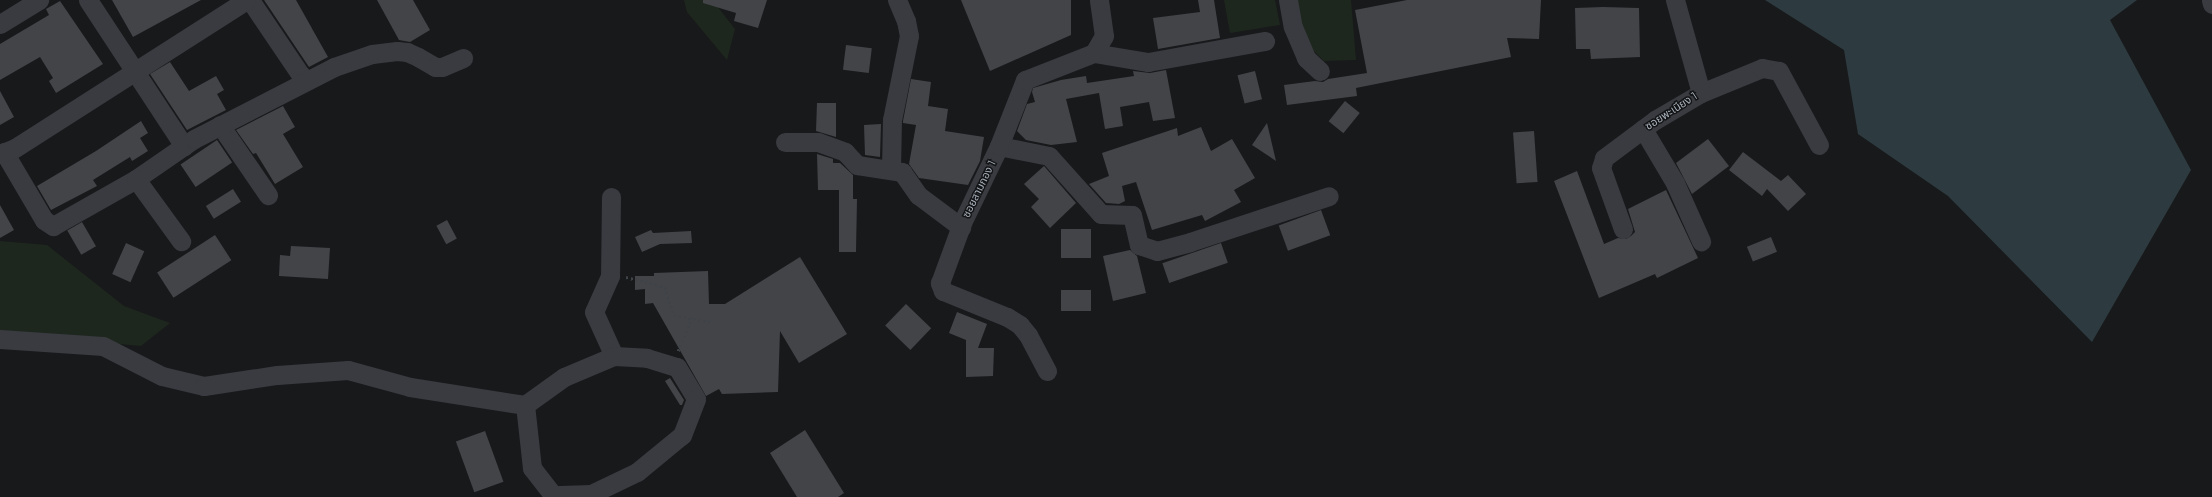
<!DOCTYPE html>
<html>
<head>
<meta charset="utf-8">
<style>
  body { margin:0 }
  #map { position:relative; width:2212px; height:497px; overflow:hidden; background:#18191b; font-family:Montserrat,"Noto Sans Thai",sans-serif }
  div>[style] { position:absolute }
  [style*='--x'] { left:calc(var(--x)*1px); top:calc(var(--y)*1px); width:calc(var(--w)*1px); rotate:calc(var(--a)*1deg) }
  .green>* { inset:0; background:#1e271e }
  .water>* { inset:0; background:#2d3b40 }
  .building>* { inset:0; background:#424448; transform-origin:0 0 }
  .path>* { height:2.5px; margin-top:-1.25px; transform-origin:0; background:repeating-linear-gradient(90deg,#3f4347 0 2px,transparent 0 5px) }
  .minor>* { height:19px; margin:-9.5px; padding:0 9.5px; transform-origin:9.5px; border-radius:9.5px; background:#393b40 }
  span { translate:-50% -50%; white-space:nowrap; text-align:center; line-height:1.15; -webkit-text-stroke:3px #131416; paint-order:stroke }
  .street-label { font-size:11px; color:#aab2bc }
</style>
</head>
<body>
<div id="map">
  <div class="green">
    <i style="clip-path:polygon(684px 0,718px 0,717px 6px,735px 29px,727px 60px,687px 12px)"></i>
    <i style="clip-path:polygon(1224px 0,1275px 0,1280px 25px,1230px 33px)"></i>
    <i style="clip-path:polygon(1295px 0,1351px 0,1356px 60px,1324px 61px,1311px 48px,1299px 20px)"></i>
    <i style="clip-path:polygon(0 241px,47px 245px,124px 306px,170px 323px,141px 346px,0 333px)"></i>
  </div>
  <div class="water">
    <i style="clip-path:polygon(1765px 0,2137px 0,2110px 20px,2191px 170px,2092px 342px,1948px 196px,1858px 134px,1844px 50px)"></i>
  </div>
  <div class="building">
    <i style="clip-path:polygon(112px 0,201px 0,133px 37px)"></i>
    <i style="clip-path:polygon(264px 0,296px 0,328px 57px,309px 67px)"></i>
    <i style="clip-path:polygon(377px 0,413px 0,430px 30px,410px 42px,399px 40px)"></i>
    <i style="clip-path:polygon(703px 0,767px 0,758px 28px,734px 21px,736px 13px,703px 3px)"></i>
    <i style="clip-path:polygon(961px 0,1071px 0,1071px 35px,990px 71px)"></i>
    <i style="clip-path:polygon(1198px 0,1214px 0,1220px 38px,1158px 49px,1153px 18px,1200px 12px)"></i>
    <i style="clip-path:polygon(1407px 0,1541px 0,1539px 39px,1507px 38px,1511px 57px,1356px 88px,1357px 96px,1287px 105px,1284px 85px,1315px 81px,1323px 82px,1328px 79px,1367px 73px,1355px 10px)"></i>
    <i style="clip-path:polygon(60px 1px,103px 64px,56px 93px,49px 81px,53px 78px,40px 57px,0 80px,0 44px,49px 15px,46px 9px)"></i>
    <i style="clip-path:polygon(1603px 7px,1639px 8px,1640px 57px,1591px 59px,1590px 49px,1576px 49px,1575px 8px)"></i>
    <i style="left:846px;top:45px;width:26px;height:25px;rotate:7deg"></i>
    <i style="clip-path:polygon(170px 62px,189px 91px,216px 76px,224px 90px,217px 94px,226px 110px,187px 130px,150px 74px)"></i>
    <i style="clip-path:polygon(1166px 70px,1175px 118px,1153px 121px,1149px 102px,1120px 107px,1123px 126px,1105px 129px,1099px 93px,1066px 99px,1077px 142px,1051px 145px,1026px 140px,1017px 131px,1027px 104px,1035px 102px,1032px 92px,1033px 88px,1061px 80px,1086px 76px,1087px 83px,1134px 76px,1133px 71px,1150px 73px)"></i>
    <i style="left:1255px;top:71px;width:29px;height:18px;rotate:76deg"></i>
    <i style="clip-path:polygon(911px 79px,931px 82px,928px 106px,948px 109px,945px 131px,984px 137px,980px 161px,968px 185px,919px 178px,909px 164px,916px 125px,903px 123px,903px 121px)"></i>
    <i style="clip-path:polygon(0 91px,14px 117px,0 125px)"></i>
    <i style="left:1345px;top:101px;width:19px;height:26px;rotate:39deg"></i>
    <i style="clip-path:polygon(817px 103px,836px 103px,836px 137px,816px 131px)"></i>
    <i style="clip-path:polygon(283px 106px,295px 127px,283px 134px,303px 167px,275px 184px,256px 153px,253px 154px,236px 130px)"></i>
    <i style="clip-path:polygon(141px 121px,148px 133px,140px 138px,148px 151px,132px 161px,130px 157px,93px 180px,97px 186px,51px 210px,37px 186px,96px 151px)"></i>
    <i style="clip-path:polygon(1267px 123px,1276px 161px,1252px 145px)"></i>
    <i style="clip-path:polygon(881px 124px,880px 157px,865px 155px,864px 125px)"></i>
    <i style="clip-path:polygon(1201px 127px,1211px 151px,1232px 139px,1255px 178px,1234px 190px,1241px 202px,1205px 221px,1202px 215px,1152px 230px,1136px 182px,1122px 186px,1125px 201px,1119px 204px,1106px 203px,1089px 184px,1109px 176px,1102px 153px,1177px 128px,1178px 136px)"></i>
    <i style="left:1534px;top:131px;width:51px;height:21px;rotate:86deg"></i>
    <i style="clip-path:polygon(1708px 139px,1729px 166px,1692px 194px,1676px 163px)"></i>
    <i style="left:217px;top:140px;width:27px;height:44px;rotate:56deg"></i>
    <i style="clip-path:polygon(1743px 152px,1781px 181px,1788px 175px,1806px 194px,1788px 211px,1767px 189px,1762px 196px,1729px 170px)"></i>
    <i style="clip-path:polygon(817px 154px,833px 159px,833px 163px,840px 163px,853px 175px,853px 199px,857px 199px,856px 252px,839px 252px,839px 190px,818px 190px)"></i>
    <i style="clip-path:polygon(1044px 166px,1076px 203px,1050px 228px,1031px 207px,1039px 199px,1024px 184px)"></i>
    <i style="clip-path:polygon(1577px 171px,1604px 244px,1618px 238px,1626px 239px,1631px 236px,1635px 232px,1628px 209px,1666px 190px,1698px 258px,1657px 278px,1655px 274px,1599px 298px,1554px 181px)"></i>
    <i style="left:233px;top:189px;width:15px;height:32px;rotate:58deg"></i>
    <i style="clip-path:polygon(0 205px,14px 230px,0 238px)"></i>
    <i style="left:1321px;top:210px;width:27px;height:45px;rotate:70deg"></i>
    <i style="left:447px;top:220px;width:21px;height:12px;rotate:62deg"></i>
    <i style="left:82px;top:222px;width:28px;height:17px;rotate:60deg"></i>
    <i style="left:1091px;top:229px;width:29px;height:30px;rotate:90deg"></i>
    <i style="clip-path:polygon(651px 230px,653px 233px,691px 231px,692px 243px,660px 244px,642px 252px,635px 237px)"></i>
    <i style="left:215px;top:235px;width:30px;height:69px;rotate:57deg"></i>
    <i style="left:1771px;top:237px;width:16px;height:26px;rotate:68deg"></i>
    <i style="left:126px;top:243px;width:20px;height:34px;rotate:24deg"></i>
    <i style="left:1221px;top:243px;width:21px;height:62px;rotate:71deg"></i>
    <i style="clip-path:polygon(291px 246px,330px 248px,328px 279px,279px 276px,280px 255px,290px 256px)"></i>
    <i style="clip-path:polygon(1130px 250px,1137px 256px,1146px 293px,1113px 301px,1103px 256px)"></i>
    <i style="clip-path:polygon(800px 257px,847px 334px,799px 363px,780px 331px,778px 392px,722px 394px,719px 389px,706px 396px,653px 303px,645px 304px,645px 289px,635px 290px,635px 276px,654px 276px,654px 273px,708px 271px,709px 304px,725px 304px)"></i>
    <i style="left:1061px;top:290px;width:30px;height:21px"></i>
    <i style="left:906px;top:304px;width:35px;height:30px;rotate:44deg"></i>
    <i style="clip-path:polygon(957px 312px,987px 324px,978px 348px,994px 348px,993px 376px,966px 377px,966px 340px,949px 333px)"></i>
    <i style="clip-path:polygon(670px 378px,684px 400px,682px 405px,680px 405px,665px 381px)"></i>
    <i style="clip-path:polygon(805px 430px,844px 493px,838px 497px,797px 497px,770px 453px)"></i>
    <i style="left:485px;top:431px;width:54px;height:31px;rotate:70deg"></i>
  </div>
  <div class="path">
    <i style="--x:626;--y:277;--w:40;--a:14.4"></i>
    <i style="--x:665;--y:287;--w:29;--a:72"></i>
    <i style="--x:674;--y:315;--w:37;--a:11"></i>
    <i style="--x:678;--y:351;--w:36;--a:-67"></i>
  </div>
  <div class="minor">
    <i style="--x:88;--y:0;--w:175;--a:56.7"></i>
    <i style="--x:250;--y:0;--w:89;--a:56"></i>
    <i style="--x:300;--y:74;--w:8;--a:45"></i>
    <i style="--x:1288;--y:0;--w:27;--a:80"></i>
    <i style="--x:1293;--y:27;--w:34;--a:67"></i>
    <i style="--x:1306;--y:58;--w:19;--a:43"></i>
    <i style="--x:2211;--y:0;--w:4;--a:76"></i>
    <i style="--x:0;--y:24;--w:46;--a:-31.6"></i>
    <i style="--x:1094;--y:53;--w:55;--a:9.5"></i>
    <i style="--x:1148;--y:62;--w:119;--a:-10.2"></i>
    <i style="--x:1701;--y:93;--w:66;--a:-22.3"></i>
    <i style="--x:1762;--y:68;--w:17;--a:10"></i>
    <i style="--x:1779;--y:71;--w:84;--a:61.6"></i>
    <i style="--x:220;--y:125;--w:85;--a:55.6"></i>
    <i style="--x:1643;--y:129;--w:63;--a:59.3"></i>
    <i style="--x:1675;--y:183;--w:64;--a:65.9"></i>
    <i style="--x:785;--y:142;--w:33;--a:0"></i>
    <i style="--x:818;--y:142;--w:29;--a:20"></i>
    <i style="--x:845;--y:152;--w:18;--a:47"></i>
    <i style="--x:857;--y:165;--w:46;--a:8.8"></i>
    <i style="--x:902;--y:172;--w:28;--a:55"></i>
    <i style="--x:918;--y:195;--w:54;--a:36.7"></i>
    <i style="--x:999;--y:146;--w:51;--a:11.3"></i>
    <i style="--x:1049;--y:156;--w:78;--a:48.1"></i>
    <i style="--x:1101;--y:214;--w:31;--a:2"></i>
    <i style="--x:1132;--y:215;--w:31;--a:77"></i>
    <i style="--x:1139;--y:245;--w:19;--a:18"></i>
    <i style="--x:1157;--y:251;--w:34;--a:-15"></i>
    <i style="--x:1190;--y:242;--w:146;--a:-18.3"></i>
    <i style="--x:4;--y:152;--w:79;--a:59.5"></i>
    <i style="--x:44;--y:220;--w:11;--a:34"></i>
    <i style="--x:53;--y:226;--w:95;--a:-29.5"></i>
    <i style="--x:136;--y:179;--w:70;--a:-34.6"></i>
    <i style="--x:194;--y:139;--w:157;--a:-27.2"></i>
    <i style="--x:334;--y:67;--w:40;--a:-18.9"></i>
    <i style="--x:372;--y:54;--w:25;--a:-7"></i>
    <i style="--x:397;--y:51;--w:10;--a:6"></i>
    <i style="--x:407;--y:52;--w:12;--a:24"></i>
    <i style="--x:418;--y:57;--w:20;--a:30"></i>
    <i style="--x:435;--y:67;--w:7;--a:0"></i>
    <i style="--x:442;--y:67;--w:23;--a:-23"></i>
    <i style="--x:0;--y:154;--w:16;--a:-22"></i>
    <i style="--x:15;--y:148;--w:274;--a:-32.6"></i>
    <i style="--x:891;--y:170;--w:50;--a:-88.9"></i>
    <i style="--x:892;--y:120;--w:86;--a:-78.6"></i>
    <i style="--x:909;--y:36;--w:15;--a:-101"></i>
    <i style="--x:906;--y:21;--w:23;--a:-113"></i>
    <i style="--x:136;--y:179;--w:77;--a:54"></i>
    <i style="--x:611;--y:197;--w:79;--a:90.7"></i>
    <i style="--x:610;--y:276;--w:39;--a:114"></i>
    <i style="--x:594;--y:312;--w:48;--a:65.6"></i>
    <i style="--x:1623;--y:229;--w:65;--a:-109.8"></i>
    <i style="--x:1601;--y:168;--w:10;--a:-73"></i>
    <i style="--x:1604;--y:158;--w:64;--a:-36.7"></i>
    <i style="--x:1655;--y:120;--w:53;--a:-30.4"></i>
    <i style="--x:1701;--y:93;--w:97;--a:-105.6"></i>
    <i style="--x:0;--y:339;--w:103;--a:3.9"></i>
    <i style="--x:103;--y:346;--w:66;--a:27"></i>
    <i style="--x:162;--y:376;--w:43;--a:13.4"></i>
    <i style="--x:204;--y:386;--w:74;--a:-8.6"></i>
    <i style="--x:277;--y:375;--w:71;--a:-4"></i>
    <i style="--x:348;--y:370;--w:64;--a:15.3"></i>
    <i style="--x:410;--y:387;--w:116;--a:8.9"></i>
    <i style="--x:525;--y:405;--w:48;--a:-35.7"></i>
    <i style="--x:564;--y:377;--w:54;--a:-22.8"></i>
    <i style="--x:614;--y:356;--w:33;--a:3"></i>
    <i style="--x:647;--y:358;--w:31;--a:17"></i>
    <i style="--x:677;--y:367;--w:37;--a:59"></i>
    <i style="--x:696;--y:399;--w:39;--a:111"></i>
    <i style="--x:682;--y:435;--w:58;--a:140.6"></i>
    <i style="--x:637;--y:472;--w:51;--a:154.4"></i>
    <i style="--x:591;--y:494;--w:38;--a:178"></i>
    <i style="--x:553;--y:495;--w:34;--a:-128"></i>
    <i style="--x:532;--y:468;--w:63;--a:-96.3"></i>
    <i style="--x:1047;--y:371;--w:41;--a:-117.8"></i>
    <i style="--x:1028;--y:335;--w:13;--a:-129"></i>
    <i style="--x:1020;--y:325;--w:15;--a:-148"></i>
    <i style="--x:1007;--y:317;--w:69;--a:-157.9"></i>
    <i style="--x:943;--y:291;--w:9;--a:-111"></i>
    <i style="--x:940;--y:283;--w:64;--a:-69.9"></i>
    <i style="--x:962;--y:223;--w:85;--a:-64.3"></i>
    <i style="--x:999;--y:146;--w:71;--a:-68.5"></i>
    <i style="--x:1025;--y:80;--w:74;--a:-21.4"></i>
    <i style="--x:1094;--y:53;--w:20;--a:-60"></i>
    <i style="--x:1104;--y:36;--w:36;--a:-98"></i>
  </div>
  <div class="street-label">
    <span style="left:1671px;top:111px;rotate:-33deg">ซอยพะเนียง 1</span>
    <span style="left:979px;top:189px;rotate:-64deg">ซอยสามกอง 1</span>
  </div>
</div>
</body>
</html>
